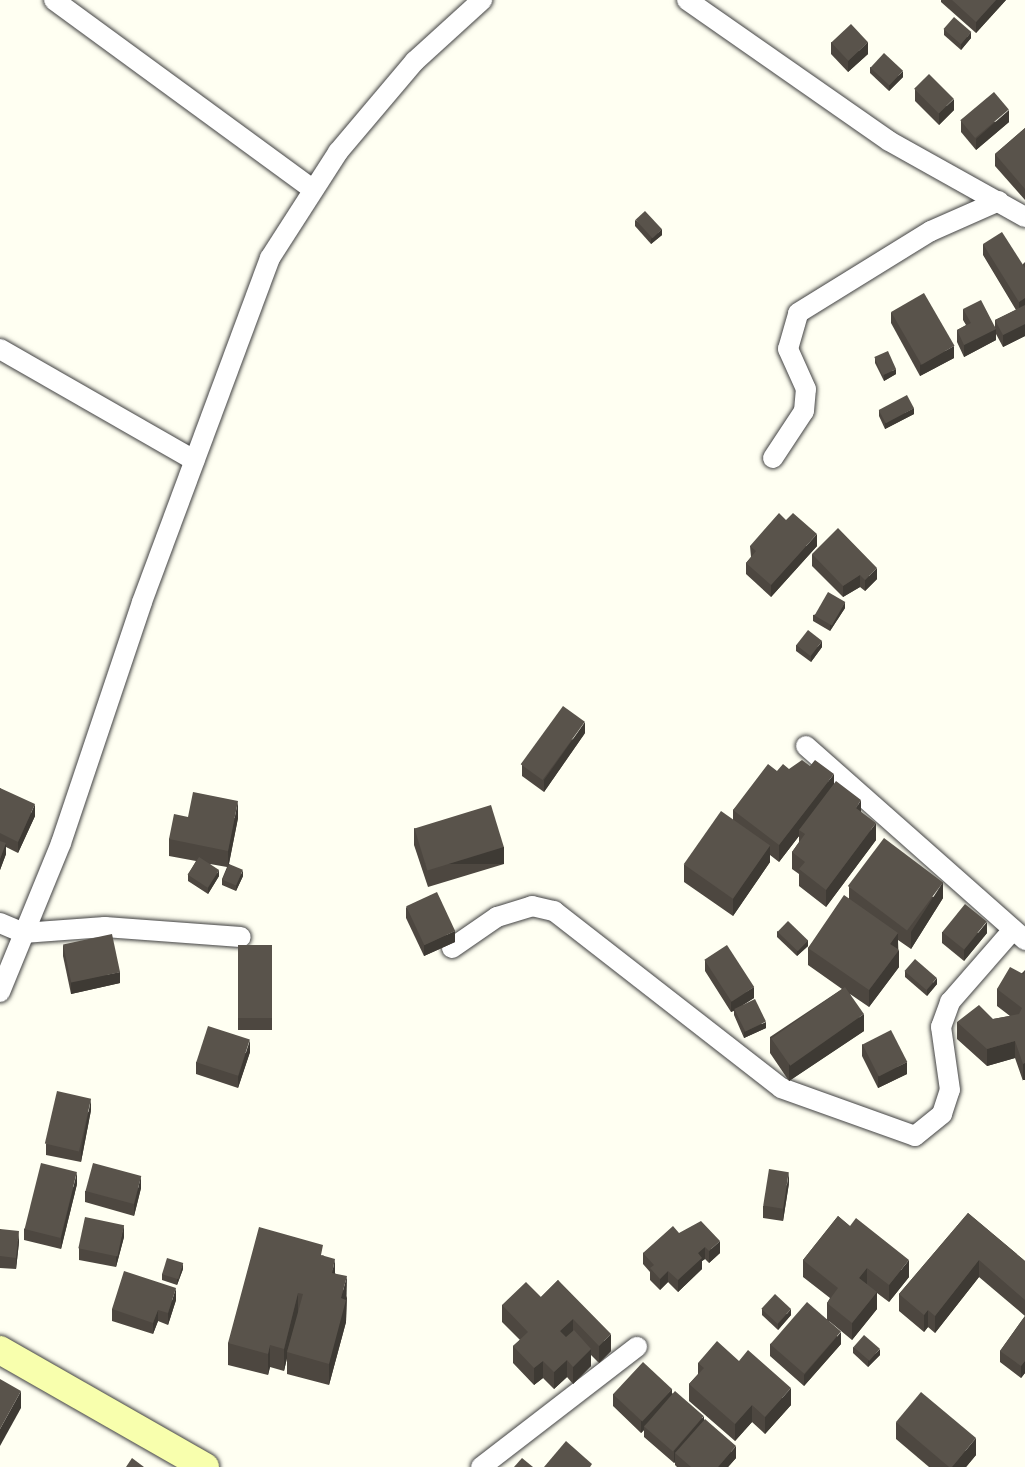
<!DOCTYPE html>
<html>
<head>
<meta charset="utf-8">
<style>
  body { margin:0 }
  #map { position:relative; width:1025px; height:1467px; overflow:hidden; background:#fffff2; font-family:Bitter,serif }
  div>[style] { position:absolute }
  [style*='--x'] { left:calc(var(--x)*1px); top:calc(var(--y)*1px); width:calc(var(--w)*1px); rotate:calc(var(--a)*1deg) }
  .roads { filter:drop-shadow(0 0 2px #424242) drop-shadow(0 0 2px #424242) }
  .street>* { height:20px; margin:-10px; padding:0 10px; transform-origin:10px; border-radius:10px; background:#fff }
  .secondary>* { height:28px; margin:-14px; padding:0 14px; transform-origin:14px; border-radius:14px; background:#f8ffad }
  .wall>* { inset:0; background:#4d4740; transform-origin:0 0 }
  .shaded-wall>* { inset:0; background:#3e3a34; transform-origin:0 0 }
  .building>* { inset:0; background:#59534b; transform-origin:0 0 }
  span { translate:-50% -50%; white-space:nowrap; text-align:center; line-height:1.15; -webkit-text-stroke:6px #fff; paint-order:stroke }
</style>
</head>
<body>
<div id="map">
  <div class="roads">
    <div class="street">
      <i style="--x:54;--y:0;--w:320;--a:36.2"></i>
      <i style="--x:687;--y:0;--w:246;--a:34.9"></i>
      <i style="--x:889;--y:141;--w:156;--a:29.2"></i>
      <i style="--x:0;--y:349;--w:224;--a:29.8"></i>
      <i style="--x:773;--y:458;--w:56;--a:-56.6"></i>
      <i style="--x:804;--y:411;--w:22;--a:-85"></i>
      <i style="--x:806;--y:389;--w:44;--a:-114.2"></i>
      <i style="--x:788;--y:349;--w:37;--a:-74"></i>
      <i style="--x:798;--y:313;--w:156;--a:-31.7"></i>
      <i style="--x:931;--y:231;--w:74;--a:-23.8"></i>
      <i style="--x:806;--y:746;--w:293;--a:41.5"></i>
      <i style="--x:0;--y:923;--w:25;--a:23"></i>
      <i style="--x:23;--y:933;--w:82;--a:-4.2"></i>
      <i style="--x:105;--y:927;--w:136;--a:4.2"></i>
      <i style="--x:452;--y:948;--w:55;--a:-34.6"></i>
      <i style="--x:497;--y:917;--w:37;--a:-17"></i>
      <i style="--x:532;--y:906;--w:23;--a:13"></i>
      <i style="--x:554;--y:911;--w:288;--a:37.9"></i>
      <i style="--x:781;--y:1088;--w:142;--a:19.7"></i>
      <i style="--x:915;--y:1136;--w:35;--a:-39"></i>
      <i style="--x:942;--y:1114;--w:25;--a:-72"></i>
      <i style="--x:950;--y:1090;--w:64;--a:-98.1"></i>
      <i style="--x:941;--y:1027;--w:27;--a:-70"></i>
      <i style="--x:950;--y:1002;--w:93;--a:-48.9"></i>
      <i style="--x:0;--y:992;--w:161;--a:-67.7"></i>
      <i style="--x:61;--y:843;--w:254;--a:-71.4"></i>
      <i style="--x:142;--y:602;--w:367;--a:-69.6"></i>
      <i style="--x:270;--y:258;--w:126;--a:-57.3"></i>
      <i style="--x:338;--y:152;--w:119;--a:-49.8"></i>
      <i style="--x:415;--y:61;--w:91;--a:-42.3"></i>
      <i style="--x:481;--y:1467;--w:197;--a:-37.6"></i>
    </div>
    <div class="secondary">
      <i style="--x:0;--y:1350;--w:236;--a:29.7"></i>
    </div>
  </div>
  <div class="wall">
    <i style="clip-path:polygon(941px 0,1006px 0,976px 33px,941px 2px)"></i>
    <i style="clip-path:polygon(944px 29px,971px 38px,961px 50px,944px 35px)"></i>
    <i style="clip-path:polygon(831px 42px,868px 54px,848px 72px,831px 54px)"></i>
    <i style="clip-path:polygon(870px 67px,903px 77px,889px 91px,870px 73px)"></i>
    <i style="clip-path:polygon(915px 89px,954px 110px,939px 125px,915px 101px)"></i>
    <i style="clip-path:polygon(961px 121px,1009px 122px,976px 150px,961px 132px)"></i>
    <i style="clip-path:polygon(1025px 128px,1025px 200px,995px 166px,995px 154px)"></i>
    <i style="clip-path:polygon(635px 220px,662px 235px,651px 244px,635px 226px)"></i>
    <i style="clip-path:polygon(983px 244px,1023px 265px,1023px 264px,1025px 262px,1025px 336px,1003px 347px,996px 334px,996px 340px,964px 357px,957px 342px,957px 330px,966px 325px,963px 320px,963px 309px,995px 327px,995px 320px,1016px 310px,983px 255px)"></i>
    <i style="clip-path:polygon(891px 312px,954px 358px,920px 376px,891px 323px)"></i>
    <i style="clip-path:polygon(875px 358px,896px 374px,884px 381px,875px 363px)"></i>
    <i style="clip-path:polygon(879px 410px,914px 414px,885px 429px,879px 416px)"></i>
    <i style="clip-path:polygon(750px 546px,817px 546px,771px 597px,746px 574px,746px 563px,751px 557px)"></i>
    <i style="clip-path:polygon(812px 554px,877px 579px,865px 591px,860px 587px,843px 597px,812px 566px)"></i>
    <i style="clip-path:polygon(845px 608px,830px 631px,813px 621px,813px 615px)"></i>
    <i style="clip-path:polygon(796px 645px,822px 647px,811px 662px,796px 651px)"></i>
    <i style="clip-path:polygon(585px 733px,544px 792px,522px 776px,522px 765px)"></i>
    <i style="clip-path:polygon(789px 769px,834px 784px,861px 812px,876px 840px,826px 907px,799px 886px,799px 874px,792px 869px,792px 852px,799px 842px,799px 836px,779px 862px,770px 855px,770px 862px,733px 916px,684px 882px,684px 865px,733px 820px,733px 810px,777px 771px)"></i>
    <i style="clip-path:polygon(0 788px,35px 816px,18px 853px,6px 847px,6px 854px,0 870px)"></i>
    <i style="clip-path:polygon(188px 817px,238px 818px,229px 864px,243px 876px,236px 891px,222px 885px,222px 879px,227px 867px,210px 864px,219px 876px,208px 894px,188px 881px,188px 875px,196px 861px,169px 856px,169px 839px)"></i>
    <i style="clip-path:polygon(414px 828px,504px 864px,428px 887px,414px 845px)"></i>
    <i style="clip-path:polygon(849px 887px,943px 898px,911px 949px,898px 940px,899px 967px,869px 1007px,850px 994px,864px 1031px,789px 1081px,770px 1053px,770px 1037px,842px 989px,808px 965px,808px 948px,849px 898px)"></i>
    <i style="clip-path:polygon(406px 907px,455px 942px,424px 956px,406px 918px)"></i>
    <i style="clip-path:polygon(777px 931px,808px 946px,797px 956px,777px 937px)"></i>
    <i style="clip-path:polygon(942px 932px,987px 933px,964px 961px,942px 943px)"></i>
    <i style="clip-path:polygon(63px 945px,120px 983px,71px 994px,63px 956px)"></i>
    <i style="left:238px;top:945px;width:34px;height:85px"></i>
    <i style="clip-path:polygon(705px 960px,754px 998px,743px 1005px,766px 1028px,744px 1038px,734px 1015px,734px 1011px,731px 1012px,705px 971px)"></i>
    <i style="clip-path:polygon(1025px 970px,1023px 1081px,1015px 1058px,987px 1066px,957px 1039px,957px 1022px,993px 1019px,1010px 1016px,997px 1006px,997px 989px,1022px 973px)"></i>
    <i style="clip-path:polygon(905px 971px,937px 984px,927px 996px,905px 977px)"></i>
    <i style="clip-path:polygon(862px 1044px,907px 1074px,878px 1088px,862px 1056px)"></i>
    <i style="clip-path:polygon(250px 1052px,238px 1088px,196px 1074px,196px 1062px)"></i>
    <i style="clip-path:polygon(91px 1110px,81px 1162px,46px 1155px,46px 1144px)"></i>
    <i style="clip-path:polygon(789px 1183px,783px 1221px,763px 1218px,763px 1206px)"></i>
    <i style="clip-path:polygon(77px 1184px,61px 1249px,24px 1240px,24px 1229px)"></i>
    <i style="clip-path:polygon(141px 1188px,134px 1216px,85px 1202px,85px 1191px)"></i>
    <i style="clip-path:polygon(968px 1213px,1025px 1261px,1025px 1373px,1021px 1378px,1000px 1362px,1000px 1351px,1025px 1316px,979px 1277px,935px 1333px,928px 1327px,924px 1332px,899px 1311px,899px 1294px)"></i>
    <i style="clip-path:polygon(838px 1216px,909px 1277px,889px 1302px,877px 1293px,877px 1309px,852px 1340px,829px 1321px,841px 1344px,804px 1386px,770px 1356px,770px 1344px,827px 1319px,827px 1303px,830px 1298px,803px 1277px,803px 1260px)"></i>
    <i style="clip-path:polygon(0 1229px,19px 1242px,16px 1269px,0 1268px)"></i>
    <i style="clip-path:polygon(679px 1233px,720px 1253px,709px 1263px,705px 1259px,702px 1261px,702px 1269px,678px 1292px,668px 1282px,660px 1290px,650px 1280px,650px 1272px,643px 1264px,643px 1253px)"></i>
    <i style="clip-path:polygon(124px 1237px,116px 1267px,79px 1260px,79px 1248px)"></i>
    <i style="clip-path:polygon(323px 1255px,335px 1273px,347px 1298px,346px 1322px,329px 1385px,287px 1374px,287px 1358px,284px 1371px,270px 1367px,268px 1375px,228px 1365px,228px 1343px)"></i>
    <i style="clip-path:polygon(183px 1269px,177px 1285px,162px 1280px,162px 1274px)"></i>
    <i style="clip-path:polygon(558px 1280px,611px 1351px,599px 1363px,591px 1355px,591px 1366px,573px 1384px,567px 1377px,554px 1389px,543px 1378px,534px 1385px,513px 1363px,513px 1346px,520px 1340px,502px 1322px,502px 1305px,541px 1297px)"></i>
    <i style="clip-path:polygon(176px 1300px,168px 1325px,158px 1321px,153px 1334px,112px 1321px,112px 1309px)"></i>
    <i style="clip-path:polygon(762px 1309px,791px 1315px,778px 1330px,762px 1315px)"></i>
    <i style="clip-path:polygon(853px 1347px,880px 1355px,868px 1367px,853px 1353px)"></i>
    <i style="clip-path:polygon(739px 1361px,791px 1405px,765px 1434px,752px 1422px,735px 1441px,689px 1401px,689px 1384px,698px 1374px,698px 1363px)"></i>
    <i style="clip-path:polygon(672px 1393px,704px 1420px,736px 1458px,728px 1467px,677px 1467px,675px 1465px,675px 1462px,674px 1463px,644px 1437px,644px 1430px,641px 1433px,613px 1406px,613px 1394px)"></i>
    <i style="clip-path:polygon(896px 1422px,976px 1455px,966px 1467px,929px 1467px,896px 1439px)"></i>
  </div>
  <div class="shaded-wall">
    <i style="clip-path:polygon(996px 0,1006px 0,976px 33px,976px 22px)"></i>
    <i style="clip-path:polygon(971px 32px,971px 38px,961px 50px,961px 44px)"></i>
    <i style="clip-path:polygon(868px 42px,868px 54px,848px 72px,848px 61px)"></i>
    <i style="clip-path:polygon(903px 71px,903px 77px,889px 91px,889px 85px)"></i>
    <i style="clip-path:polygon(954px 99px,954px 110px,939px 125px,939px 113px)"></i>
    <i style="clip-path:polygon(1009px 110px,1009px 122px,976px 150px,976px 139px)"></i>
    <i style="clip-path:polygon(662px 229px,662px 235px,651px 244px,651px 239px)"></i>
    <i style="clip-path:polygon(1025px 298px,1025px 310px,1019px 314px,1019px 302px)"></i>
    <i style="clip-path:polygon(1025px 324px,1025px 336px,1003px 347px,1003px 335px)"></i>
    <i style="clip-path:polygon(996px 329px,996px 340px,964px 357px,964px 345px)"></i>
    <i style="clip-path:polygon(954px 346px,954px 358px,920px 376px,920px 365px)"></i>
    <i style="clip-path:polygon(896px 369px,896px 374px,884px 381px,884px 375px)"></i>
    <i style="clip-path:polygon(914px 408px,914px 414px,885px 429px,885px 423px)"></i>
    <i style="clip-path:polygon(817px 534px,817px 546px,771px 597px,771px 585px)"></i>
    <i style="clip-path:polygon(877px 568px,877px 579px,865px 591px,865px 580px)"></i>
    <i style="clip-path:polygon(860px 575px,860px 587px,843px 597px,843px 586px)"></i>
    <i style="clip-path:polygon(845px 602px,845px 608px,830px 631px,830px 625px)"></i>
    <i style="clip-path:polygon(822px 641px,822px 647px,811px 662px,811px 656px)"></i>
    <i style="clip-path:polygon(585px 722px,585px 733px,544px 792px,544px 780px)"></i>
    <i style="clip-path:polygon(834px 774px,834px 791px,799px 830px,799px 836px,779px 862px,779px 845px)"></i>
    <i style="clip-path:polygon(861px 800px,861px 817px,856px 808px)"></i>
    <i style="clip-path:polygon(238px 801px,238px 818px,228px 868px,228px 851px)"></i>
    <i style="clip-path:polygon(35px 804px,35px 816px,18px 853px,18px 842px)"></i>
    <i style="clip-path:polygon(876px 823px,876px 840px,826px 907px,826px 890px)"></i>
    <i style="clip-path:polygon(6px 843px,6px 854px,0 870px,0 859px)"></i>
    <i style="clip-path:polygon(770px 845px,770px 862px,733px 916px,733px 899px)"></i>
    <i style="left:504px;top:847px;width:17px;height:79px;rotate:90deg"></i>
    <i style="clip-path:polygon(219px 870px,219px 876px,208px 894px,208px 888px)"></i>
    <i style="clip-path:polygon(243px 870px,243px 876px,236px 891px,236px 885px)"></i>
    <i style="clip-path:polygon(943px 882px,943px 898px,911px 949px,911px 932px)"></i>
    <i style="clip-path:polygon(987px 922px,987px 933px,964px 961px,964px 950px)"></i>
    <i style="clip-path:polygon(455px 931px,455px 942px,424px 956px,424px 945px)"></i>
    <i style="clip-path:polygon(898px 933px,898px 949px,890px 944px)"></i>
    <i style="clip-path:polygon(808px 940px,808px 946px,797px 956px,797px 950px)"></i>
    <i style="clip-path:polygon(899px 950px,899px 967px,869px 1007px,869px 990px)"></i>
    <i style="clip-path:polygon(120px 972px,120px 983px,71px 994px,71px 982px)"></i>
    <i style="clip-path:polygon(937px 978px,937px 984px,927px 996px,927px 990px)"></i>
    <i style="clip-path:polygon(754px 987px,754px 998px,731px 1012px,731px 1001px)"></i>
    <i style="clip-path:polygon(864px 1014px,864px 1031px,789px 1081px,789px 1064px)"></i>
    <i style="clip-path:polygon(766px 1022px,766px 1028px,744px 1038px,744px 1032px)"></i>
    <i style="clip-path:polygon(250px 1040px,250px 1052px,238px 1088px,238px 1077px)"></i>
    <i style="clip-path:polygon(1015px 1041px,1015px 1058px,987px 1066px,987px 1049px)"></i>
    <i style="clip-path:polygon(907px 1062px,907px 1074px,878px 1088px,878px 1076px)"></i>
    <i style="left:1025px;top:1063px;width:17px;height:2px;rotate:90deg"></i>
    <i style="clip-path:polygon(91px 1099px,91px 1110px,81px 1162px,81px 1151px)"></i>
    <i style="clip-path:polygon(77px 1172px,77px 1184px,61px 1249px,61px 1238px)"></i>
    <i style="clip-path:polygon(789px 1172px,789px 1183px,783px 1221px,783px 1209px)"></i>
    <i style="clip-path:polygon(141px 1176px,141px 1188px,134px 1216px,134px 1205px)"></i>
    <i style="clip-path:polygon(124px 1225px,124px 1237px,116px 1267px,116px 1256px)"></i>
    <i style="clip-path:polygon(19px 1231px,19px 1242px,16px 1269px,16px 1258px)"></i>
    <i style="clip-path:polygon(720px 1241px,720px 1253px,709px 1263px,709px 1251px)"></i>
    <i style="clip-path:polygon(705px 1247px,705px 1259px,702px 1261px,702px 1269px,678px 1292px,678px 1280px,698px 1253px)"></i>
    <i style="clip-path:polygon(335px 1259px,335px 1281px,332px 1273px)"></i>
    <i style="clip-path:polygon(909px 1260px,909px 1277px,889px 1302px,889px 1285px)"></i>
    <i style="clip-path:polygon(979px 1260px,979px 1277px,935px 1333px,935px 1316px)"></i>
    <i style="clip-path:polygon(183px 1263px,183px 1269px,177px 1285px,177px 1279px)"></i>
    <i style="clip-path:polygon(867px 1268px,867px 1285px,859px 1278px)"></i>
    <i style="clip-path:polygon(668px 1271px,668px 1282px,660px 1290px,660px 1279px)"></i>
    <i style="clip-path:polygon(347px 1276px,346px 1322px,329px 1385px,329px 1364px,341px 1298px)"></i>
    <i style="clip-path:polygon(176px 1288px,176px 1300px,168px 1325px,168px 1313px)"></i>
    <i style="clip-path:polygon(877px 1292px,877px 1309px,852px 1340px,852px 1323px)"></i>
    <i style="clip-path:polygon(298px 1293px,298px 1315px,287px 1352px,287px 1358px,284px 1371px,284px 1349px)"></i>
    <i style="clip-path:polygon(791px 1309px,791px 1315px,778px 1330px,778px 1324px)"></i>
    <i style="clip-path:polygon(158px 1310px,158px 1321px,153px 1334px,153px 1323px)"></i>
    <i style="clip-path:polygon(928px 1310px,928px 1327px,924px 1332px,924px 1315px)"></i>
    <i style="clip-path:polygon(573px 1319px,573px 1336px,560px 1348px,560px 1331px)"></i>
    <i style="clip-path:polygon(841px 1332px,841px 1344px,804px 1386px,804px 1375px)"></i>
    <i style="clip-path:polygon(611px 1334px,611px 1351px,599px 1363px,599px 1346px)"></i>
    <i style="clip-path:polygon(270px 1345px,270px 1367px,268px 1375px,268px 1354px)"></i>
    <i style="clip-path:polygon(591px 1349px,591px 1366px,573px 1384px,573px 1367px)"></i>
    <i style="clip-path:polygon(880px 1349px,880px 1355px,868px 1367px,868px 1361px)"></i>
    <i style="clip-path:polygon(567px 1360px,567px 1377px,554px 1389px,554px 1372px)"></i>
    <i style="clip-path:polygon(543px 1361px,543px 1378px,534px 1385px,534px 1368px)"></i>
    <i style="clip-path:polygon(1025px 1361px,1025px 1373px,1021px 1378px,1021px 1366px)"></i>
    <i style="clip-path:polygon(791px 1388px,791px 1405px,765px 1434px,765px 1417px)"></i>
    <i style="clip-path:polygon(672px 1389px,672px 1401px,644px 1426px,644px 1430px,641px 1433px,641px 1421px)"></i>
    <i style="clip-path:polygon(21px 1391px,21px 1408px,0 1446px,0 1429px)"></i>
    <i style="clip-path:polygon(752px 1405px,752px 1422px,735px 1441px,735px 1424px)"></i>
    <i style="clip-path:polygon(704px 1416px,704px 1428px,675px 1453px,675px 1462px,674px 1463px,674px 1451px)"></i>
    <i style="clip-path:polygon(976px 1438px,976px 1455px,966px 1467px,952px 1467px)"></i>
    <i style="clip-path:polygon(736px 1446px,736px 1458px,728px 1467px,718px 1467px)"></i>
  </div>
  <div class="building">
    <i style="clip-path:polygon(952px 0,996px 0,976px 22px)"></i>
    <i style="left:954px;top:17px;width:23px;height:16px;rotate:41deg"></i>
    <i style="left:851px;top:24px;width:25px;height:27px;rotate:47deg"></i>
    <i style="left:884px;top:53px;width:26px;height:20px;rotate:43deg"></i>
    <i style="left:929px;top:74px;width:35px;height:21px;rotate:45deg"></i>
    <i style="left:994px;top:92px;width:23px;height:44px;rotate:50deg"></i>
    <i style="clip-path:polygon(1025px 128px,1025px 189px,995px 154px)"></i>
    <i style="left:645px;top:211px;width:25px;height:13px;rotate:47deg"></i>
    <i style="clip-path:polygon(1002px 232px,1025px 268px,1025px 298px,1019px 302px,983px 244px)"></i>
    <i style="left:924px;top:293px;width:61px;height:38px;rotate:60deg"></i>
    <i style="clip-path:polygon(981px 300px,996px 329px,964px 345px,957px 330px,971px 323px,963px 309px)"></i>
    <i style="clip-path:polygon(1025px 305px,1025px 324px,1003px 335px,995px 320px)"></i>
    <i style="left:888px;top:351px;width:20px;height:15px;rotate:66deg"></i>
    <i style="left:907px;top:395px;width:15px;height:32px;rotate:62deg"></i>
    <i style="clip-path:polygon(779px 513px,786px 520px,793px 513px,817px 534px,771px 585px,746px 563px,756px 551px,750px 546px)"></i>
    <i style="clip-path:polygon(838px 528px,877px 568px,865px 580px,860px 575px,843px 586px,812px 554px)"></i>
    <i style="left:828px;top:592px;width:20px;height:27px;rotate:30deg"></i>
    <i style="left:808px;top:630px;width:18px;height:19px;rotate:38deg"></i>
    <i style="left:563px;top:706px;width:27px;height:72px;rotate:36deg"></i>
    <i style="clip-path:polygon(802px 760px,810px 766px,815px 760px,834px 774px,779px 845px,733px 810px,768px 764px,777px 771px,783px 764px,789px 769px)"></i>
    <i style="clip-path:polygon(836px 781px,861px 800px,856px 808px,876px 823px,826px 890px,799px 869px,805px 862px,792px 852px,805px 834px,799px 830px)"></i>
    <i style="clip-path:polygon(0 788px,35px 804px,18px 842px,0 833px)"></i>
    <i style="clip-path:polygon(193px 792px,238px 801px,228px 851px,169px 839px,174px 814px,188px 817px)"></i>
    <i style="left:491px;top:805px;width:44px;height:80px;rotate:73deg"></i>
    <i style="left:721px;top:811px;width:60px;height:65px;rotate:35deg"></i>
    <i style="left:884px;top:838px;width:74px;height:60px;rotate:37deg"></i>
    <i style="clip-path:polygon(0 841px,6px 843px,0 859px)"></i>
    <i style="left:199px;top:857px;width:24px;height:21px;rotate:33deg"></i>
    <i style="left:229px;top:864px;width:15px;height:17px;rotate:23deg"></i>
    <i style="left:437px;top:892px;width:43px;height:34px;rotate:65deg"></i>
    <i style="clip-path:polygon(844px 895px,898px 933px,890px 944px,899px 950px,869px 990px,808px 948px)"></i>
    <i style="left:965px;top:904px;width:28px;height:36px;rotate:39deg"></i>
    <i style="left:788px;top:921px;width:28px;height:15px;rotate:44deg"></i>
    <i style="left:112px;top:934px;width:39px;height:50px;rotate:78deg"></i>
    <i style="left:238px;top:945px;width:34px;height:73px"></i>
    <i style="left:727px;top:945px;width:50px;height:27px;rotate:57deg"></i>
    <i style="left:915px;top:959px;width:29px;height:16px;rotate:41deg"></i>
    <i style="clip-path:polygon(1010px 967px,1025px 975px,1025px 1063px,1023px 1064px,1015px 1041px,987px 1049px,957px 1022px,979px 1005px,993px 1019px,1019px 1014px,1022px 1008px,997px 989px)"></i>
    <i style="left:845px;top:987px;width:33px;height:90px;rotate:55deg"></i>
    <i style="left:755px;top:999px;width:25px;height:23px;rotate:64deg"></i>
    <i style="left:208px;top:1026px;width:44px;height:38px;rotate:18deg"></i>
    <i style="left:891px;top:1030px;width:36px;height:32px;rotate:63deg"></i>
    <i style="left:57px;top:1091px;width:35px;height:54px;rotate:13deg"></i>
    <i style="left:41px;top:1163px;width:37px;height:68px;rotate:14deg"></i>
    <i style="left:93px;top:1163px;width:50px;height:29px;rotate:15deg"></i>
    <i style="left:769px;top:1169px;width:20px;height:37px;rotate:9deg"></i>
    <i style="clip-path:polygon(968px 1213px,1025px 1261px,1025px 1300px,979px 1260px,935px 1316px,928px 1310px,924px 1315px,899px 1294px)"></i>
    <i style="clip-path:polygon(838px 1216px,850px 1226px,856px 1218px,909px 1260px,889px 1285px,867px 1268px,859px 1278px,877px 1292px,852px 1323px,827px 1303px,838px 1288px,803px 1260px)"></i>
    <i style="left:85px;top:1217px;width:40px;height:32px;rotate:12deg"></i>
    <i style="clip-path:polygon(701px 1221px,720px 1241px,709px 1251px,705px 1247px,698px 1253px,702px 1258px,678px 1280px,668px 1271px,660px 1279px,650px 1268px,654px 1265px,643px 1253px,673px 1226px,679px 1233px)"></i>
    <i style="clip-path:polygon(259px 1227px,323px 1245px,321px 1255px,335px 1259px,332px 1273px,347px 1276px,341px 1298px,346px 1300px,329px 1364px,287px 1352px,303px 1294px,298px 1293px,284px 1349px,270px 1345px,268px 1354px,228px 1343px)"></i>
    <i style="clip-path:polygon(0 1229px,19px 1231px,16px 1258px,0 1256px)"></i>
    <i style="left:167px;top:1258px;width:17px;height:17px;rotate:17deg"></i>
    <i style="clip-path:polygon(124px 1271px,176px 1288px,168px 1313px,158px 1310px,153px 1323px,112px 1309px)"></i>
    <i style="clip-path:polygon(558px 1280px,611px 1334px,599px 1346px,573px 1319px,560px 1331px,566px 1337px,574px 1330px,591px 1349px,573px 1367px,567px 1360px,554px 1372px,543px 1361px,534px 1368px,513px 1346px,528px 1332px,502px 1305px,526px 1282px,541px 1297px)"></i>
    <i style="left:775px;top:1294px;width:22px;height:20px;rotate:43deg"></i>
    <i style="left:807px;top:1302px;width:45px;height:56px;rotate:41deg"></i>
    <i style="clip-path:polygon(1025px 1316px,1025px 1361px,1021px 1366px,1000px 1351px)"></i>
    <i style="left:864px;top:1335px;width:21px;height:16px;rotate:41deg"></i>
    <i style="clip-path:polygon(717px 1341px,739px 1361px,748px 1350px,791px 1388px,765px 1417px,752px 1405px,735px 1424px,689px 1384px,704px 1368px,698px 1363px)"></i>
    <i style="left:643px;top:1362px;width:40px;height:44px;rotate:43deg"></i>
    <i style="clip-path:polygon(0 1379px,21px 1391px,0 1429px)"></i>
    <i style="left:675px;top:1391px;width:38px;height:47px;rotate:41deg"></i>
    <i style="clip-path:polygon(921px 1392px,976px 1438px,952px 1467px,949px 1467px,896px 1422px)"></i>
    <i style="clip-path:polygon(705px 1419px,736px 1446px,718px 1467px,691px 1467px,675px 1453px)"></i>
    <i style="clip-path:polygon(566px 1441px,592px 1464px,590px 1467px,544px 1467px)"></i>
    <i style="clip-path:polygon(132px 1458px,144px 1467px,126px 1467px)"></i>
    <i style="clip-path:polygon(522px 1458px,533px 1467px,514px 1467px)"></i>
  </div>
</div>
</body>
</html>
